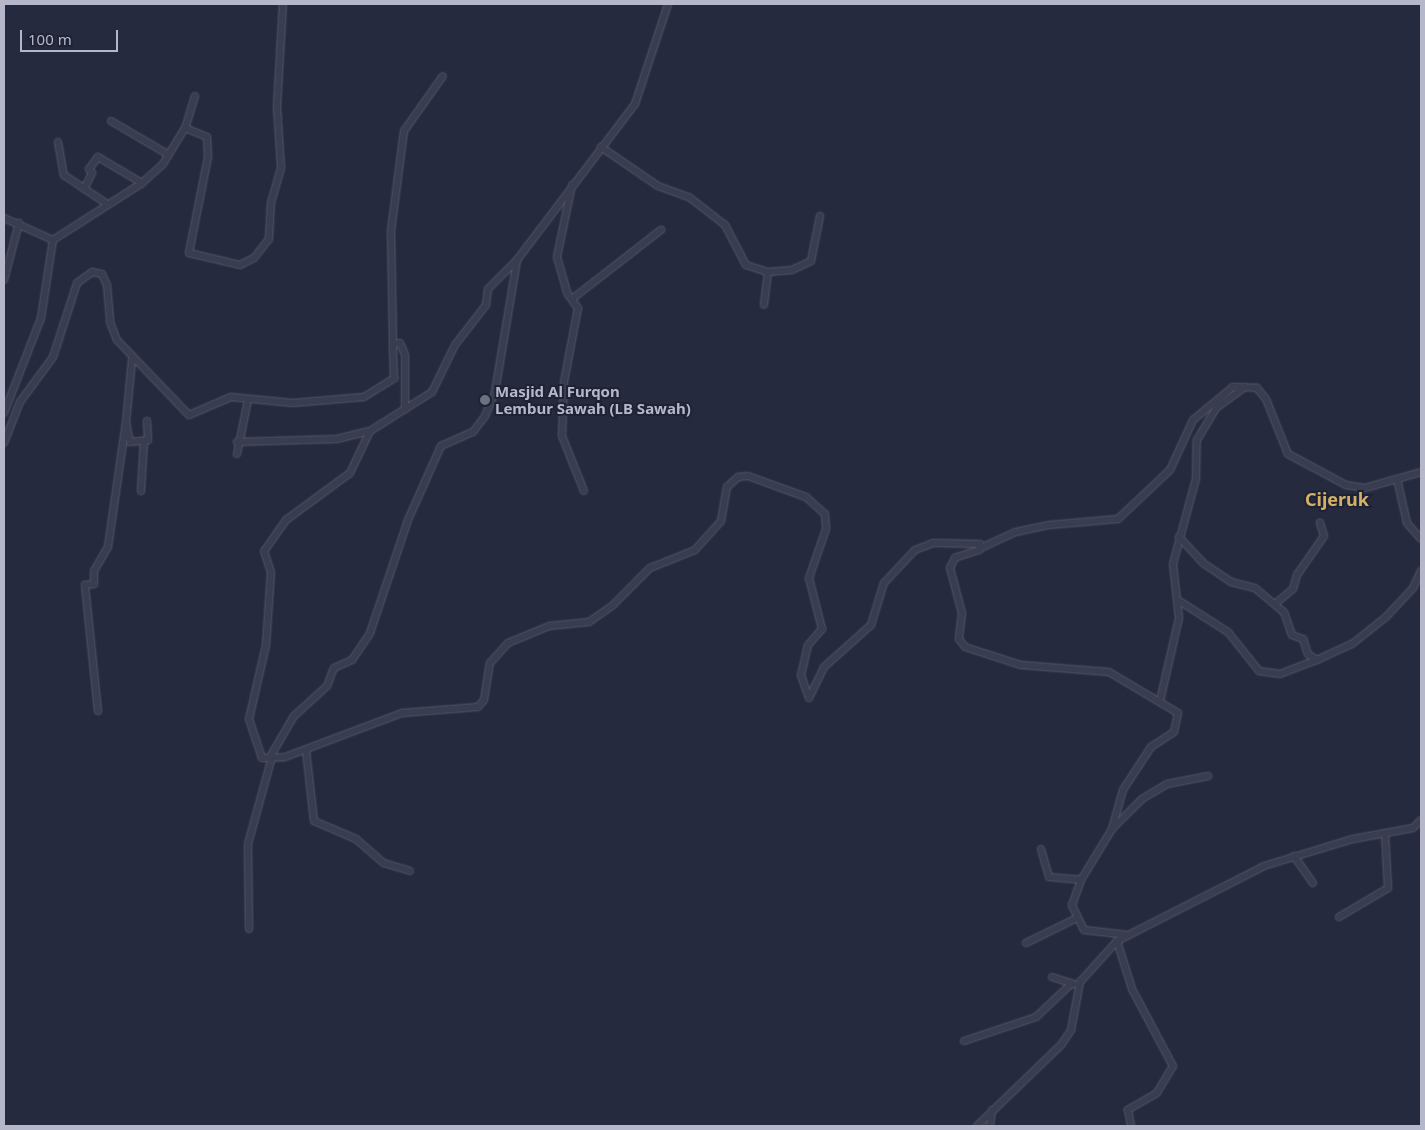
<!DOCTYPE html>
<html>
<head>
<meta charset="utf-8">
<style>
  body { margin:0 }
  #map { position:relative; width:1425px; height:1130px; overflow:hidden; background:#252a3f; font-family:"Noto Sans",sans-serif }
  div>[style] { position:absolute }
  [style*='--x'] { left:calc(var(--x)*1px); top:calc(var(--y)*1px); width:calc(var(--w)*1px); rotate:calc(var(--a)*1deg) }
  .roads { filter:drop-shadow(0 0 1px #54586a) drop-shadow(0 0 1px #54586a) }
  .street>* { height:6px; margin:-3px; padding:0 3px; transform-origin:3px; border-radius:3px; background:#393d4f }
  .dots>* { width:14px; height:14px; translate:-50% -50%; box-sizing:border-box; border:2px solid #1e2234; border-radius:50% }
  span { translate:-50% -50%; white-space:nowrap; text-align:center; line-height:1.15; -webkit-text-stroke:4px #1e2234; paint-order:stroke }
  .poi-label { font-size:15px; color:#b6b8ca; font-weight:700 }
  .left { translate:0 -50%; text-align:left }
  .quarter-label { font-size:18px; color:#d3b267; font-weight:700 }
  .frame { position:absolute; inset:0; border:5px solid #b6b8ca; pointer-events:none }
  .scale { position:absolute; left:20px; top:30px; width:98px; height:22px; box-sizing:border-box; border:2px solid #b6b8ca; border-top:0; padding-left:6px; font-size:15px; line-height:18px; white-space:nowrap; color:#b6b8ca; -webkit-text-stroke:4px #1e2234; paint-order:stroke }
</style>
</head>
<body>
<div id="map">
  <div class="roads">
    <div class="street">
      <i style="--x:195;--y:96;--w:34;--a:107"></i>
      <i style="--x:185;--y:128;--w:24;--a:22"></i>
      <i style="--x:207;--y:137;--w:20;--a:87"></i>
      <i style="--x:208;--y:157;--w:98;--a:101.2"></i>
      <i style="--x:189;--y:253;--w:52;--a:13.2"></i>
      <i style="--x:240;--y:265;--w:16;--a:-27"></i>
      <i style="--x:254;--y:258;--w:24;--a:-52"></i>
      <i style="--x:269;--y:239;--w:36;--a:-87"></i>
      <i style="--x:271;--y:203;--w:37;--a:-74"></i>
      <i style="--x:281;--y:167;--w:60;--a:-93.8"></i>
      <i style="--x:277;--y:107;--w:103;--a:-86.7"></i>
      <i style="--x:111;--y:121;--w:67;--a:30.4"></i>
      <i style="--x:58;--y:142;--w:34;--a:80"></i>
      <i style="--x:64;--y:175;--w:52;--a:34"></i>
      <i style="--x:601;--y:147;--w:69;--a:34.4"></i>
      <i style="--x:658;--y:186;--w:33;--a:20"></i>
      <i style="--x:689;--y:197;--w:46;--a:37.9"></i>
      <i style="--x:725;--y:225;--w:45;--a:62.3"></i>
      <i style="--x:746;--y:265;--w:23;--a:18"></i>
      <i style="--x:768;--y:272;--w:33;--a:97"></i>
      <i style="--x:572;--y:185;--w:74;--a:101.8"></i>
      <i style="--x:557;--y:257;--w:37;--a:74"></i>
      <i style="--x:567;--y:293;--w:19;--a:54"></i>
      <i style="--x:578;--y:308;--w:75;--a:100.7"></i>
      <i style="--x:564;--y:382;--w:54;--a:92.1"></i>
      <i style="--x:562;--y:436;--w:59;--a:68.2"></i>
      <i style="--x:84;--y:189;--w:18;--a:-63"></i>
      <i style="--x:92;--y:173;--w:5;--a:-127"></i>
      <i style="--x:89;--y:169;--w:15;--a:-53"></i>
      <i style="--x:98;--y:157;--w:51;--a:30.6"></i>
      <i style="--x:142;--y:183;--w:28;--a:-42"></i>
      <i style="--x:163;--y:164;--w:42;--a:-58.6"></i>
      <i style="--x:4;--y:218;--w:54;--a:24.2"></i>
      <i style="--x:53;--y:240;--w:106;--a:-32.6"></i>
      <i style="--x:768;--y:272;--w:24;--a:-5"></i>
      <i style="--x:792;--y:270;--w:21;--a:-25"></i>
      <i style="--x:811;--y:261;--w:46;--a:-78.7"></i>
      <i style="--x:4;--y:280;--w:59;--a:-75.3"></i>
      <i style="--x:572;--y:299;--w:113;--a:-37.8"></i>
      <i style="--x:393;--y:344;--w:113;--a:-91"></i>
      <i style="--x:391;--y:231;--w:101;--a:-82.6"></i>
      <i style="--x:404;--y:131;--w:67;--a:-54.7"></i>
      <i style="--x:132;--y:360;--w:62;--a:95.5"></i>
      <i style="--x:126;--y:422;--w:20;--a:79"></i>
      <i style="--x:130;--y:442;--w:18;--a:-6"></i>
      <i style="--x:148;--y:440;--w:19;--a:-93"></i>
      <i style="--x:405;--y:409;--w:32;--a:-32"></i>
      <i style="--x:432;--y:392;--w:52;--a:-63.9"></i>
      <i style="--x:455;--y:345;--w:51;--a:-52.2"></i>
      <i style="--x:486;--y:305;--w:16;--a:-83"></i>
      <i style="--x:488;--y:289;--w:41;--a:-45"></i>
      <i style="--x:4;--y:413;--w:102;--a:-68.7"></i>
      <i style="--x:41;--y:318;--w:79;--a:-81.3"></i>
      <i style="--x:237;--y:442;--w:100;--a:-1.7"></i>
      <i style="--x:337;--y:439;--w:34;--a:-14"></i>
      <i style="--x:4;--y:443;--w:44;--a:-68.7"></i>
      <i style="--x:20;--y:402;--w:56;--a:-53.7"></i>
      <i style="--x:53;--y:357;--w:78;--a:-72"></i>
      <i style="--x:77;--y:283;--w:19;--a:-36"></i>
      <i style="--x:92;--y:272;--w:10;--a:11"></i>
      <i style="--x:102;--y:274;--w:12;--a:66"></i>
      <i style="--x:107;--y:285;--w:37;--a:85"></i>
      <i style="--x:110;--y:322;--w:19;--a:69"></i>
      <i style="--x:117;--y:340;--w:104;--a:46.2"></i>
      <i style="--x:189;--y:415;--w:46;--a:-23.2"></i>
      <i style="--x:231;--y:397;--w:62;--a:5.5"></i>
      <i style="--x:293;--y:403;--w:71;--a:-4.8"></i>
      <i style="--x:364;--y:397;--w:36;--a:-32"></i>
      <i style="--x:394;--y:378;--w:34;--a:-92"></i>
      <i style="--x:393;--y:344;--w:7;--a:-8"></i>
      <i style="--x:400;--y:343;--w:13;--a:67"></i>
      <i style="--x:405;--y:355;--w:54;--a:90"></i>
      <i style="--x:405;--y:409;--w:41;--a:147.8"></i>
      <i style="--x:370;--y:431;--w:47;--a:115.5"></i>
      <i style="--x:350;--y:473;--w:79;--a:143.7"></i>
      <i style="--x:286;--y:520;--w:38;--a:125"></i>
      <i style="--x:264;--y:551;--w:22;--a:72"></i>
      <i style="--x:271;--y:572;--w:73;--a:93.9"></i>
      <i style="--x:266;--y:645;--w:76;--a:102.9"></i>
      <i style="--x:249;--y:719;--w:41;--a:71.6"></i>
      <i style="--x:262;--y:758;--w:23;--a:-2"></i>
      <i style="--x:285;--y:757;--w:125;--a:-20.6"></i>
      <i style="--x:402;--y:713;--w:76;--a:-4.5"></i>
      <i style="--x:478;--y:707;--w:9;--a:-49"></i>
      <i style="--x:484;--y:700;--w:37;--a:-81"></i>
      <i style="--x:490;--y:663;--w:27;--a:-48"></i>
      <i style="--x:508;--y:643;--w:44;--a:-22.5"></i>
      <i style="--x:549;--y:626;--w:40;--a:-5.7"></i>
      <i style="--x:589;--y:622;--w:29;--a:-35"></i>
      <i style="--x:613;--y:605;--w:52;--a:-45"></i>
      <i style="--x:650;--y:568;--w:48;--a:-21.8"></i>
      <i style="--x:695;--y:550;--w:39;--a:-48"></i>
      <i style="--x:721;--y:521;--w:35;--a:-80"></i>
      <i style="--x:727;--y:487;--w:15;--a:-42"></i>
      <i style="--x:738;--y:477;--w:10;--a:-6"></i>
      <i style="--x:748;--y:476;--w:62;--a:19.9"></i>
      <i style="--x:806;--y:497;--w:25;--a:42"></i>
      <i style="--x:825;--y:514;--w:15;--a:86"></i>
      <i style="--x:826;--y:529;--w:52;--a:109.1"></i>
      <i style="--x:809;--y:578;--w:53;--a:75.7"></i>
      <i style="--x:822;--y:629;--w:21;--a:131"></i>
      <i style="--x:808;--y:645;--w:31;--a:103"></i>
      <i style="--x:801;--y:675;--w:24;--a:71"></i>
      <i style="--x:809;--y:698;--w:34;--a:-64"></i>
      <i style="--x:824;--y:667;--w:63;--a:-41.8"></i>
      <i style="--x:871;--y:625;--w:44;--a:-72.8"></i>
      <i style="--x:884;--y:583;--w:45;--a:-46.8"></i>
      <i style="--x:915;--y:550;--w:19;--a:-21"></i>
      <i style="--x:933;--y:543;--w:47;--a:1.2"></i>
      <i style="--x:980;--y:544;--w:6;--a:99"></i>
      <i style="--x:979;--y:550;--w:25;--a:162"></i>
      <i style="--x:955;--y:558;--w:11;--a:117"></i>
      <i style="--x:950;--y:568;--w:47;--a:75.1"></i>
      <i style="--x:962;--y:613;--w:26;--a:97"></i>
      <i style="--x:959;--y:639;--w:10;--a:53"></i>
      <i style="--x:965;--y:647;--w:59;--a:17.8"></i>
      <i style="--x:1021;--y:665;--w:88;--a:4.5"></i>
      <i style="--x:1109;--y:672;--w:80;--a:30.7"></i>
      <i style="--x:1178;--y:713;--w:19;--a:102"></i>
      <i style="--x:1174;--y:732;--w:27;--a:147"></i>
      <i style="--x:1151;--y:747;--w:51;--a:123.1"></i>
      <i style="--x:1123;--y:790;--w:41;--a:105.8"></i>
      <i style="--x:237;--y:454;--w:55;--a:-78.5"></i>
      <i style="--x:1397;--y:479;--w:45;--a:77.2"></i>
      <i style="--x:1407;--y:523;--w:21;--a:49"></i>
      <i style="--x:141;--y:491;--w:50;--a:-86.6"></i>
      <i style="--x:1179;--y:537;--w:35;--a:47"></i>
      <i style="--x:1203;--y:563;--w:34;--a:34"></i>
      <i style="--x:1231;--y:582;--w:25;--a:14"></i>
      <i style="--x:1255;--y:588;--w:38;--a:40"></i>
      <i style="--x:1284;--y:612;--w:24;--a:71"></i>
      <i style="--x:1292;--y:635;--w:12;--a:20"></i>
      <i style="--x:1303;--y:639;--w:16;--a:72"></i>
      <i style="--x:1308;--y:654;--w:11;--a:34"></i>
      <i style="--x:1317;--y:660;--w:38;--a:-25"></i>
      <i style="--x:1352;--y:644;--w:43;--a:-38.5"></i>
      <i style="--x:1386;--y:617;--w:40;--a:-47"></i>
      <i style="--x:1413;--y:588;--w:19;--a:-65"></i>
      <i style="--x:981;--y:548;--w:38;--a:-25"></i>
      <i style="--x:1016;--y:532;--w:34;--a:-12"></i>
      <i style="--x:1049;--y:525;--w:69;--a:-5"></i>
      <i style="--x:1118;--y:519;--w:71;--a:-43.3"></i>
      <i style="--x:1170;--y:470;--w:55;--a:-65.3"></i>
      <i style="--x:1193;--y:420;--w:52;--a:-39.5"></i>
      <i style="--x:1233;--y:387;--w:24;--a:2"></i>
      <i style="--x:1257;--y:388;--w:14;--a:51"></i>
      <i style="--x:1266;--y:399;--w:59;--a:68.2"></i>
      <i style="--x:1288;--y:454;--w:66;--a:28.1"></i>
      <i style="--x:1346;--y:485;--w:19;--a:9"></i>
      <i style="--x:1365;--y:488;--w:58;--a:-15.9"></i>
      <i style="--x:1181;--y:602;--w:56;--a:32.6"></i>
      <i style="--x:1228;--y:632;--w:50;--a:51.5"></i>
      <i style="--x:1259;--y:671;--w:21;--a:8"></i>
      <i style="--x:1280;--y:674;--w:40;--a:-21"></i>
      <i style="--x:1275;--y:604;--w:23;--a:-40"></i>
      <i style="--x:1293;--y:589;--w:15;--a:-74"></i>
      <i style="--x:1297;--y:575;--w:47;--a:-55.3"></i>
      <i style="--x:1324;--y:536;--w:14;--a:-107"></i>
      <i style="--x:1160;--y:701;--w:85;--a:-77.1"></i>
      <i style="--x:1179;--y:618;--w:54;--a:-96.3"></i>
      <i style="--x:1173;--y:564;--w:88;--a:-74.9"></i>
      <i style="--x:1196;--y:479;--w:39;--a:-89"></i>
      <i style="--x:1197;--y:440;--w:37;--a:-59"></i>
      <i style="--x:1216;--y:408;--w:36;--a:-36"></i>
      <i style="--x:98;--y:711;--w:127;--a:-95.9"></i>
      <i style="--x:85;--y:585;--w:9;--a:-6"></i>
      <i style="--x:94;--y:584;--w:13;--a:-90"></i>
      <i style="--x:94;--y:571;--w:28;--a:-60"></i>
      <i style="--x:108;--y:547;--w:126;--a:-81.8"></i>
      <i style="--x:306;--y:750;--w:71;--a:83.6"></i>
      <i style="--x:314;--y:821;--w:46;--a:23.2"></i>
      <i style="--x:356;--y:839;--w:37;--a:41"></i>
      <i style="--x:384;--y:863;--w:27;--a:17"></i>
      <i style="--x:270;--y:757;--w:48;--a:-59.7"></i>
      <i style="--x:294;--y:716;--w:45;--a:-42.3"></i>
      <i style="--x:327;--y:686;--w:19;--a:-69"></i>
      <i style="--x:334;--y:668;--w:20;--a:-24"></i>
      <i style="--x:352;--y:660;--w:32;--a:-56"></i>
      <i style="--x:370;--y:633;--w:119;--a:-71.4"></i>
      <i style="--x:408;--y:520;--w:81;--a:-66"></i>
      <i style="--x:441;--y:446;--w:35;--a:-24"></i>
      <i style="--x:473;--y:432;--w:20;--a:-53"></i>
      <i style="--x:485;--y:416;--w:26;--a:-67"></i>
      <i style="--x:495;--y:392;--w:134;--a:-80.5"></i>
      <i style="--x:517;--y:260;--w:196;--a:-52.9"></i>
      <i style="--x:635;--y:104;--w:105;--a:-71.7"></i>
      <i style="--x:1041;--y:849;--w:29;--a:74"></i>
      <i style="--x:1049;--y:877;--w:32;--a:5"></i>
      <i style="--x:1294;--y:856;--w:33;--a:55"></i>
      <i style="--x:1339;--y:917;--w:57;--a:-30.6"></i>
      <i style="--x:1388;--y:888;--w:55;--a:-93.1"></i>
      <i style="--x:249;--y:929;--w:85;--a:-90.7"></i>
      <i style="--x:248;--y:844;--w:90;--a:-74.6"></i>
      <i style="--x:1128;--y:935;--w:44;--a:-173.5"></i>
      <i style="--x:1084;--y:930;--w:28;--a:-116"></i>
      <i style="--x:1072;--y:905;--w:27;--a:-70"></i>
      <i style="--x:1081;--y:880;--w:60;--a:-58.7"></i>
      <i style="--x:1112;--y:829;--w:42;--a:-45"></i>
      <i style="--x:1142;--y:799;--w:29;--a:-31"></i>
      <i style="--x:1167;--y:784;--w:42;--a:-11"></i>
      <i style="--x:1117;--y:941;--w:50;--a:72.6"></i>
      <i style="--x:1132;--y:989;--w:87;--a:62"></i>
      <i style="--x:1173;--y:1066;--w:31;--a:121"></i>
      <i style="--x:1157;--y:1093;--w:34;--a:150"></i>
      <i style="--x:1128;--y:1110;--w:16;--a:79"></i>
      <i style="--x:1026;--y:943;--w:57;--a:-26.1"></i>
      <i style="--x:1052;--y:977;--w:23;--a:18"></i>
      <i style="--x:964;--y:1041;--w:76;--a:-18.4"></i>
      <i style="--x:1036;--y:1017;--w:48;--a:-43.3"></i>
      <i style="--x:977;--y:1126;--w:117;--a:-44"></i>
      <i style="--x:1061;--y:1045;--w:18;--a:-56"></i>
      <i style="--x:1071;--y:1030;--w:49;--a:-79.4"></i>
      <i style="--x:1080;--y:982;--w:55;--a:-47.9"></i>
      <i style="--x:1117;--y:941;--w:165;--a:-27"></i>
      <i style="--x:1264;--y:866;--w:93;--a:-16.9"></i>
      <i style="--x:1353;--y:839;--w:61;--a:-10.4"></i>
      <i style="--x:1413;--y:828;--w:11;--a:-45"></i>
      <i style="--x:990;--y:1126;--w:16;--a:-83"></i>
    </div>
  </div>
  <div class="dots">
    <i style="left:485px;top:400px;background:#6b7280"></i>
  </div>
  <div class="poi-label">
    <span class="left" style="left:495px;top:400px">Masjid Al Furqon<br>Lembur Sawah (LB Sawah)</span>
  </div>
  <div class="quarter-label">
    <span style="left:1337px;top:499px">Cijeruk</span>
  </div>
  <div class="frame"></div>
  <div class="scale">100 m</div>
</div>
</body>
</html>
